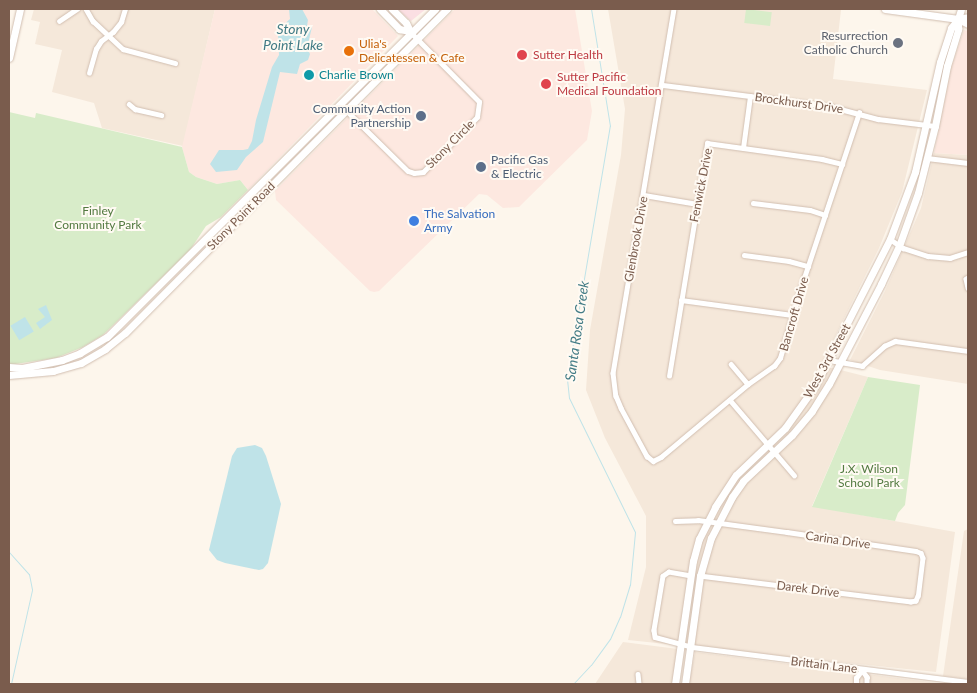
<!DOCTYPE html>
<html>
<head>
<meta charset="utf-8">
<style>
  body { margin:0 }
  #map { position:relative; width:977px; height:693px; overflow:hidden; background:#fdf6ec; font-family:Lato,sans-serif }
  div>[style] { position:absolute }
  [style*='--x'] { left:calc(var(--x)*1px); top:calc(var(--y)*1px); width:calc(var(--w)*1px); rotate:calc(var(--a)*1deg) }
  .residential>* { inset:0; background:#f5e8da }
  .commercial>* { inset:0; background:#fde8e0 }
  .medical>* { inset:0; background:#fbdfe3 }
  .green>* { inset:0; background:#d8ecc9; transform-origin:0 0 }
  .water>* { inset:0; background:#bfe3e8; transform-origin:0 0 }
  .stream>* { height:1px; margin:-0.5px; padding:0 0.5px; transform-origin:0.5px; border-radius:0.5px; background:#bfe3e8 }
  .roads { filter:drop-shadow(0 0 1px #d1beb0) drop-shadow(0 0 1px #d1beb0) }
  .street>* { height:4.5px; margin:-2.25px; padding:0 2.25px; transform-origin:2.25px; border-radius:2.25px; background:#fff }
  .secondary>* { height:7px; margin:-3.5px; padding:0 3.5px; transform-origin:3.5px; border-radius:3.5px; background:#fff }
  .dots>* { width:14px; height:14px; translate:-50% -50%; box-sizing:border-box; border:2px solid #fffaf3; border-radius:50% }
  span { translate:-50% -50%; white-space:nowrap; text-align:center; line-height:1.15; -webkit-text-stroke:4px #fffaf3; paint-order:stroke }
  .worship-label { font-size:12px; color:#5b616d }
  .right { translate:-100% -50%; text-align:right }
  .food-label { font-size:12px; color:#c56008 }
  .left { translate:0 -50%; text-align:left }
  .health-label { font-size:12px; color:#be3a42 }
  .culture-label { font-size:12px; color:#0d838f }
  .street-label { font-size:12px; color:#7a5c4d }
  .service-label { font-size:12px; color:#4e5e75 }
  .park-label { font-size:12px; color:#537a41 }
  .shop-label { font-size:12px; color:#366cbe }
  .water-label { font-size:14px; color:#437c86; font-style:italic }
  .frame { position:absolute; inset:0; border:10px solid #7a5c4d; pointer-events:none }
</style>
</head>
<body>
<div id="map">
  <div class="residential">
    <i style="clip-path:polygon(34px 9px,215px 9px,183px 146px,102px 128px,94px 103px,52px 92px,62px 50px,35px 44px,40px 22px,31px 20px)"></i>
    <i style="clip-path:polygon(608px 9px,841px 10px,833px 79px,927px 90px,902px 192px,879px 248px,821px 365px,868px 377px,812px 506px,955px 532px,936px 672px,628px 640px,646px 567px,646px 516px,605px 438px,586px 390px,590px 330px,621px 155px,625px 109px)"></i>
    <i style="clip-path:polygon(934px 153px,968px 155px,968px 384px,880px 370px,850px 360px,885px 291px,921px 208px)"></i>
    <i style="clip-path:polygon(968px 529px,968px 679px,943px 676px,964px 531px)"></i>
    <i style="clip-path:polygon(623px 642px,678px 649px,672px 684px,595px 684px)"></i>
    <i style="clip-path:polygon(695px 652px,944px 684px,689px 684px)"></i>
  </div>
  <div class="commercial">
    <i style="clip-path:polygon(215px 9px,372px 9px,398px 36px,248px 190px,240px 180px,217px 184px,196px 177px,189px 172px,182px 147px)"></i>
    <i style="clip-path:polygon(455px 9px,575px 9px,592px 111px,587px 140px,519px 207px,503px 208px,487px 195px,479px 194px,379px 291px,374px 292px,370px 291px,276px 200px,275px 191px)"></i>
    <i style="clip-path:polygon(964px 30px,968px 31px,968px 155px,934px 153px,951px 68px)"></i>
  </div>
  <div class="medical">
    <i style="clip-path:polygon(397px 9px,426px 9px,411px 21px)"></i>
  </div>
  <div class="green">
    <i style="left:746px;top:9px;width:26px;height:14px;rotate:7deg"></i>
    <i style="clip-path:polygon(9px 112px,35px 118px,36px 113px,182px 147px,189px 172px,196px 177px,217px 184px,240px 180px,248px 190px,221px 217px,206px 226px,190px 250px,103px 335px,83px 347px,56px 358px,15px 364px,9px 364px)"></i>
    <i style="clip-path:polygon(868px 377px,920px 385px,905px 505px,898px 513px,895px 521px,812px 507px)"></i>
  </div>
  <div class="water">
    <i style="clip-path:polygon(289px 9px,302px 9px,308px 20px,307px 26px,312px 27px,307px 48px,310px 54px,308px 60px,300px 64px,297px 74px,280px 72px,263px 142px,246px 157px,237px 170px,216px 172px,210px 164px,219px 150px,243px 150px,248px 149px,252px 141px,256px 120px,272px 67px,279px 55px,278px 34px,279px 29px,290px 19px)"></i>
    <i style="clip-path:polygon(46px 305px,52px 320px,40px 329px,36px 323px,45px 317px,38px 309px)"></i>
    <i style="left:25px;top:317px;width:17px;height:17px;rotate:59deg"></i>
    <i style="clip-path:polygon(255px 445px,262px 448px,266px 456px,281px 504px,268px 563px,263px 569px,259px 570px,225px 563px,217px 560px,209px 550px,232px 456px,237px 448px)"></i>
  </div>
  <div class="stream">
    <i style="--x:9;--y:552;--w:30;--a:48"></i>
    <i style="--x:29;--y:574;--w:16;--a:79"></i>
    <i style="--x:32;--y:590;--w:96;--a:102.6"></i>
    <i style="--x:573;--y:684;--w:26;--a:-47"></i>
    <i style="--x:591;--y:665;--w:32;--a:-54"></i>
    <i style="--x:610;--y:639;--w:24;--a:-66"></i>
    <i style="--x:620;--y:617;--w:34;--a:-73"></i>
    <i style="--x:630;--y:585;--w:53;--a:-84.6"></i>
    <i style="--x:635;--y:532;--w:149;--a:-116.2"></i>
    <i style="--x:569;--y:398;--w:19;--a:-96"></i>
    <i style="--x:567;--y:379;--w:257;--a:-80.4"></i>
    <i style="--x:610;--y:126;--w:119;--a:-99.2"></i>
  </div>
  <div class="roads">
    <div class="street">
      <i style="--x:86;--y:9;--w:14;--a:60"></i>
      <i style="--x:93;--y:21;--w:41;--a:43"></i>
      <i style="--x:123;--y:49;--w:54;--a:15.1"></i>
      <i style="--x:674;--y:9;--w:369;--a:99.5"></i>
      <i style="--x:613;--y:373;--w:23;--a:83"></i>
      <i style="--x:616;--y:396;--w:13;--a:67"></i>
      <i style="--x:621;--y:408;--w:55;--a:61.6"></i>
      <i style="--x:647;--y:456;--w:8;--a:40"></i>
      <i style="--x:653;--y:461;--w:9;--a:-27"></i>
      <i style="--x:661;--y:457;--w:114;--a:-40"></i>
      <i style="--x:748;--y:384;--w:32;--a:-35"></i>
      <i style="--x:774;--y:366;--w:10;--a:-53"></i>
      <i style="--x:780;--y:358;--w:71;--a:-73.6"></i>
      <i style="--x:800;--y:290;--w:187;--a:-71.6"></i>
      <i style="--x:59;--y:21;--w:22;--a:-34"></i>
      <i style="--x:89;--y:73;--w:25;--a:-74"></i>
      <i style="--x:96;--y:49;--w:9;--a:-58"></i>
      <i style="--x:101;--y:41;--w:15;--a:-37"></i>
      <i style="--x:113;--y:32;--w:13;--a:-51"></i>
      <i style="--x:121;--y:22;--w:14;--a:-73"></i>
      <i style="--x:663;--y:85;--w:167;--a:7.2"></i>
      <i style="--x:829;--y:106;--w:51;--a:14.9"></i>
      <i style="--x:878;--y:119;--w:57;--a:7"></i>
      <i style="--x:129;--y:104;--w:8;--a:40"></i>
      <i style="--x:135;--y:109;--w:27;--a:13"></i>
      <i style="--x:340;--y:104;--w:95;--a:44.6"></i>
      <i style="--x:408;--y:171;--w:6;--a:18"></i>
      <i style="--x:414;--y:173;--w:9;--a:-6"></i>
      <i style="--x:423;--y:172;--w:77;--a:-45.5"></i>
      <i style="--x:477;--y:117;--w:15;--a:-82"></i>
      <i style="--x:479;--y:102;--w:97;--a:-134.6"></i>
      <i style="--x:743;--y:148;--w:52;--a:-82.3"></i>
      <i style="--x:927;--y:158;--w:41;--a:7"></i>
      <i style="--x:644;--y:195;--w:54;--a:9.6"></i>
      <i style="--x:753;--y:203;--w:57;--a:7"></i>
      <i style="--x:810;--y:210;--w:16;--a:18"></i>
      <i style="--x:890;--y:239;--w:16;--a:35"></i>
      <i style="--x:903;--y:248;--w:26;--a:18"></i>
      <i style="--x:928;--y:256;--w:22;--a:5"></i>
      <i style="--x:950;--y:258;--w:19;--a:-18"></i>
      <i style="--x:744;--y:255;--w:45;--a:7.6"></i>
      <i style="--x:789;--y:261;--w:20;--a:15"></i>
      <i style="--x:968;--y:278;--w:2;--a:153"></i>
      <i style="--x:966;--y:279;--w:9;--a:77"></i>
      <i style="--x:681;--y:300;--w:112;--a:7.7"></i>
      <i style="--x:829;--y:360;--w:34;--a:10"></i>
      <i style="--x:862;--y:366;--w:30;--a:-42"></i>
      <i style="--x:884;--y:346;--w:12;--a:-24"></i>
      <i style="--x:895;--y:341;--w:74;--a:7.8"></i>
      <i style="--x:731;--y:364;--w:26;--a:50"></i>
      <i style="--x:669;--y:376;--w:236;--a:-80.7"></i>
      <i style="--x:707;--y:143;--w:116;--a:7.9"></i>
      <i style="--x:822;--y:159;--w:21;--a:14"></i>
      <i style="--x:730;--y:400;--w:99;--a:49.5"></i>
      <i style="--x:675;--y:521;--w:23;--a:-2"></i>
      <i style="--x:698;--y:520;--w:90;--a:7.7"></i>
      <i style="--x:787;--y:532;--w:130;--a:8.4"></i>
      <i style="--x:916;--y:551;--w:5;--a:22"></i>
      <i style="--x:921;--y:553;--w:5;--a:68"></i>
      <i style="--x:923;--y:558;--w:38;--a:97"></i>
      <i style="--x:918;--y:596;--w:5;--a:112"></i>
      <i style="--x:916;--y:601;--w:5;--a:169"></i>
      <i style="--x:911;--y:602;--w:213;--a:-173"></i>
      <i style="--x:691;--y:576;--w:22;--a:-170"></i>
      <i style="--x:669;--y:572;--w:7;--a:146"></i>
      <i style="--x:663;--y:576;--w:55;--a:99.5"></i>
      <i style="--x:654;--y:630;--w:7;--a:82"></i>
      <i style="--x:655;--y:637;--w:38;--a:15"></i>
      <i style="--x:692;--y:647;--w:278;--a:7.2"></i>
      <i style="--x:638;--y:674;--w:10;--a:84"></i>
      <i style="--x:856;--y:684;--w:6;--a:-90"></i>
      <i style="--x:856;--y:678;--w:10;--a:-53"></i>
      <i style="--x:862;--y:670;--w:9;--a:54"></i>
      <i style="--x:867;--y:677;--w:7;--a:90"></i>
    </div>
    <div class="secondary">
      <i style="--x:380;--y:9;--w:28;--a:46"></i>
      <i style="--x:399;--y:29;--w:10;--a:11"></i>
      <i style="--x:392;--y:9;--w:20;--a:45"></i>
      <i style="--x:406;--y:23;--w:11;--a:63"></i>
      <i style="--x:885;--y:9;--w:74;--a:7.8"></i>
      <i style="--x:958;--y:19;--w:10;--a:-11"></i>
      <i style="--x:958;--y:19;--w:11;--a:27"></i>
      <i style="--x:9;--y:58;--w:50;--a:-77.3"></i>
      <i style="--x:9;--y:367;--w:13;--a:4"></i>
      <i style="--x:22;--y:368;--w:41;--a:-11.3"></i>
      <i style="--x:62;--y:360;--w:19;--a:-21"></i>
      <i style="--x:80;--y:353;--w:31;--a:-31"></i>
      <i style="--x:107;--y:337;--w:464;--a:-45"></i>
      <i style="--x:9;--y:375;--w:44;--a:-5.2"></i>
      <i style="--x:53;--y:371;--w:29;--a:-16"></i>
      <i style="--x:81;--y:363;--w:28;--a:-30"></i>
      <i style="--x:105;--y:349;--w:26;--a:-39"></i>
      <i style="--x:125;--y:333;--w:457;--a:-45.2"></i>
      <i style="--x:675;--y:684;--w:124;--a:-81.7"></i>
      <i style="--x:693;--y:561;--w:23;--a:-75"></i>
      <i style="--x:699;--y:539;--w:36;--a:-63"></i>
      <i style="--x:715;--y:507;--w:38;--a:-57"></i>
      <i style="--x:736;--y:475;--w:68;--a:-43.8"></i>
      <i style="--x:785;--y:428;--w:52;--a:-54.5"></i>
      <i style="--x:815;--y:386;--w:165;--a:-63"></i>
      <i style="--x:890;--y:239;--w:72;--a:-69.5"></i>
      <i style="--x:915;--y:172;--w:113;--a:-77.2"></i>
      <i style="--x:940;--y:62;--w:36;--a:-72"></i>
      <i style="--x:951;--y:28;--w:11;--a:-52"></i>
      <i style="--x:958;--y:19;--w:10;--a:-73"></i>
      <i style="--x:685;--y:684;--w:109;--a:-82.1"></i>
      <i style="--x:700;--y:576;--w:40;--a:-74"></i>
      <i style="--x:711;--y:538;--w:46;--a:-62.9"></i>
      <i style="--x:732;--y:497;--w:19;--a:-55"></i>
      <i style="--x:743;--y:481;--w:67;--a:-43.2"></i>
      <i style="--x:792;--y:435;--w:31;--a:-50"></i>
      <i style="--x:812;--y:411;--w:32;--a:-58"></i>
      <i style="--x:829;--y:384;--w:113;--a:-62.5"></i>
      <i style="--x:881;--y:284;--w:42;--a:-64.7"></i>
      <i style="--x:899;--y:246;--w:56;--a:-70.3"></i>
      <i style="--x:918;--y:193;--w:69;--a:-75.8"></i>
      <i style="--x:935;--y:126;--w:61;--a:-78.7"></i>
      <i style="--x:947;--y:66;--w:39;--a:-73"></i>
      <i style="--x:958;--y:29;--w:10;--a:-90"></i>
    </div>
  </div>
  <div class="dots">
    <i style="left:898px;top:43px;background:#6b7280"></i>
    <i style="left:349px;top:51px;background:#e8710a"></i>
    <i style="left:522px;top:55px;background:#e0444e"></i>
    <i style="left:309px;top:75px;background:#0f9aa8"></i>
    <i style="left:546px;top:84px;background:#e0444e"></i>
    <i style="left:421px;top:116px;background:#5c6f8a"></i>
    <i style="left:481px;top:167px;background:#5c6f8a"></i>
    <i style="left:414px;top:221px;background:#3f7fe0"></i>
  </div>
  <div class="worship-label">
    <span class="right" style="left:888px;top:43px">Resurrection<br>Catholic Church</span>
  </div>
  <div class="food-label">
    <span class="left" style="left:359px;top:51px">Ulia's<br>Delicatessen &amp; Cafe</span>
  </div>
  <div class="health-label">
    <span class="left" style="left:533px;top:55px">Sutter Health</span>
    <span class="left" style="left:557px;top:84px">Sutter Pacific<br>Medical Foundation</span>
  </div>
  <div class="culture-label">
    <span class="left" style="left:319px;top:75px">Charlie Brown</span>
  </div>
  <div class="street-label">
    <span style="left:799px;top:103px;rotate:8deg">Brockhurst Drive</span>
    <span style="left:450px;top:144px;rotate:-45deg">Stony Circle</span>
    <span style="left:701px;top:185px;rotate:-79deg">Fenwick Drive</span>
    <span style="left:241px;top:216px;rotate:-45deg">Stony Point Road</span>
    <span style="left:636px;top:239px;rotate:-80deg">Glenbrook Drive</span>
    <span style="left:794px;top:314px;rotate:-74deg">Bancroft Drive</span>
    <span style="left:827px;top:361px;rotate:-61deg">West 3rd Street</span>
    <span style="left:838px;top:540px;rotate:8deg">Carina Drive</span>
    <span style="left:808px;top:589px;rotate:7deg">Darek Drive</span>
    <span style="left:824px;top:665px;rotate:7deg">Brittain Lane</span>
  </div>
  <div class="service-label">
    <span class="right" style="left:411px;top:116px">Community Action<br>Partnership</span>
    <span class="left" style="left:491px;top:167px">Pacific Gas<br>&amp; Electric</span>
  </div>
  <div class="park-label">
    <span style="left:98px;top:218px">Finley<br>Community Park</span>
    <span style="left:869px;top:476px">J.X. Wilson<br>School Park</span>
  </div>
  <div class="shop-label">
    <span class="left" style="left:424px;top:221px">The Salvation<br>Army</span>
  </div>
  <div class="water-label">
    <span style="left:293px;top:37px">Stony<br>Point Lake</span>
    <span style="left:577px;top:331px;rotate:-82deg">Santa Rosa Creek</span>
  </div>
  <div class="frame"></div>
</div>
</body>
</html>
